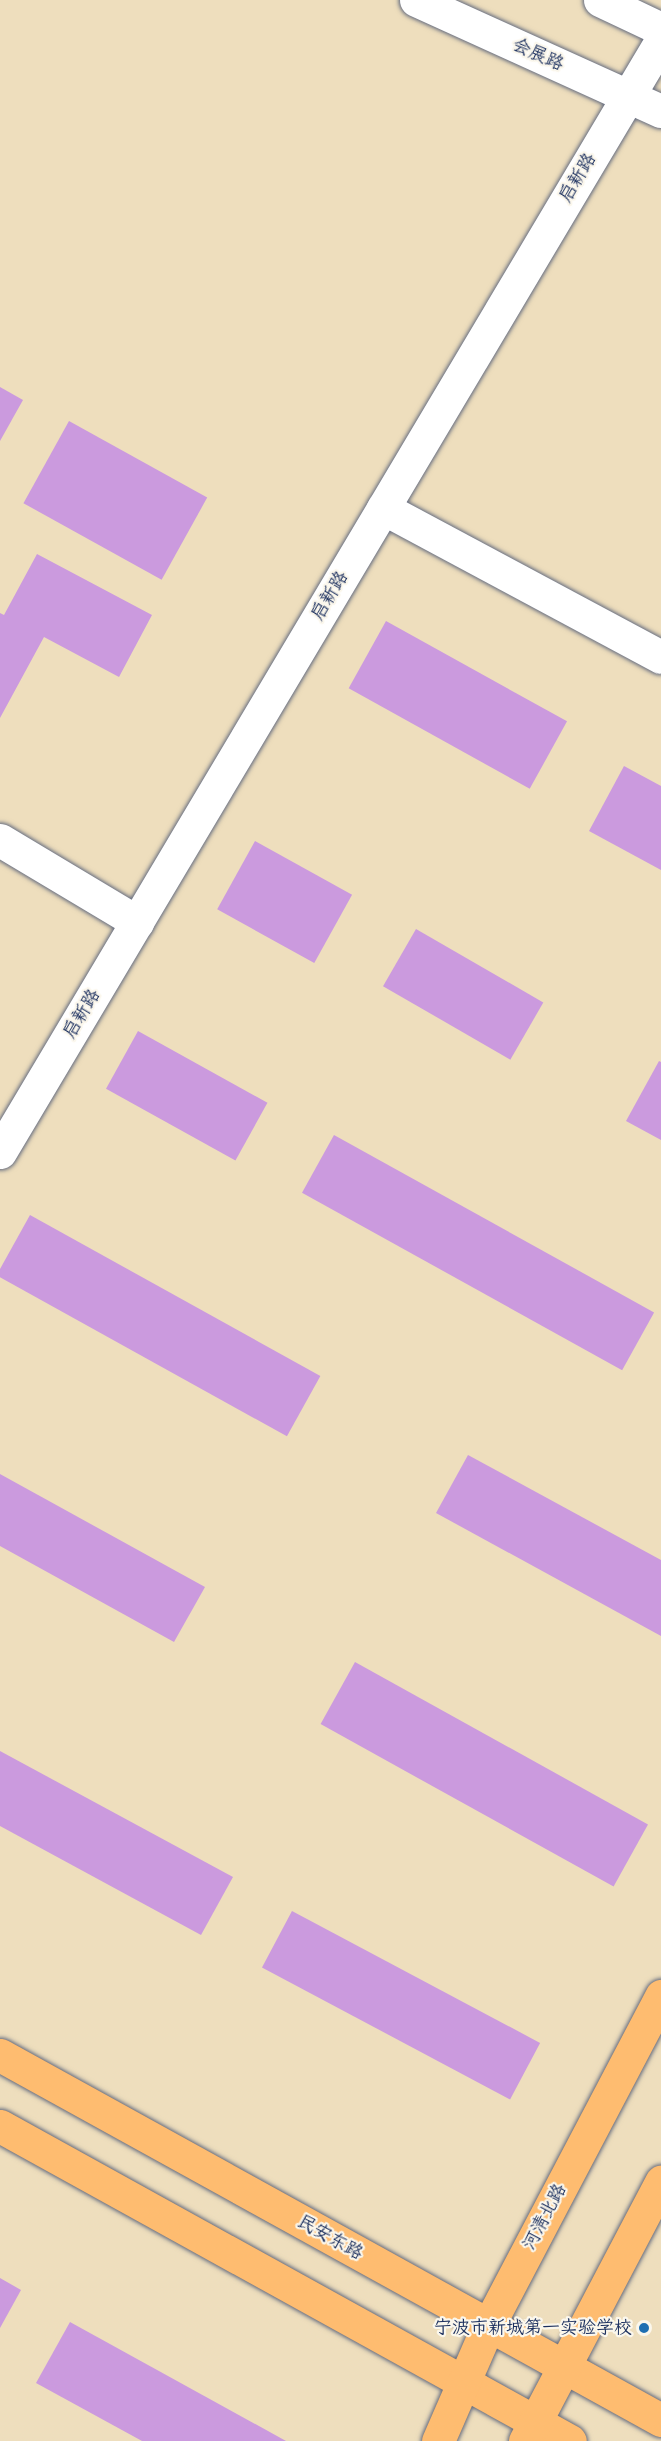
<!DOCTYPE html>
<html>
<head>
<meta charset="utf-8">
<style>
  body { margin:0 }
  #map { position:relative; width:661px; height:2441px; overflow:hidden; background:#eedebd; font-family:Mynerve,"LXGW WenKai TC",sans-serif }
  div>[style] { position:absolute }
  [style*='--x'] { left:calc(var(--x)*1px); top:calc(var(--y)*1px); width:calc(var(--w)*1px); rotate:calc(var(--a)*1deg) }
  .building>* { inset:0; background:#cb9ade; transform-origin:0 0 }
  .roads { filter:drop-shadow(0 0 2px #656c7f) drop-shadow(0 0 2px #656c7f) }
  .minor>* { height:33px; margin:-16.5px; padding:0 16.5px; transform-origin:16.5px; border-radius:16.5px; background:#fff }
  .major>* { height:33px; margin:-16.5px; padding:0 16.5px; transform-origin:16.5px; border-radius:16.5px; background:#febc70 }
  .dots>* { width:16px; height:16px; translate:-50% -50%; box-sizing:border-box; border:3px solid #fbf7ec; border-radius:50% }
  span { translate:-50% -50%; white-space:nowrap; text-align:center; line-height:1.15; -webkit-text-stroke:4.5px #fbf7ec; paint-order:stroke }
  .street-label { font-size:18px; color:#1b2f5e }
  .poi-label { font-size:18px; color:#1b2f5e }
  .right { translate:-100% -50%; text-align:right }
</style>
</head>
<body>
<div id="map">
  <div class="building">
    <i style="clip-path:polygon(0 387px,23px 400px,0 441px)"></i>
    <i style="left:69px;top:421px;width:158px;height:94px;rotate:29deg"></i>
    <i style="clip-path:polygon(37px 554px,152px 615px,119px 677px,44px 637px,0 718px,0 613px,4px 615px)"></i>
    <i style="left:386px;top:621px;width:207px;height:77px;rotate:29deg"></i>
    <i style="clip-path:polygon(624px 766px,661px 786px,661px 870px,589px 831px)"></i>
    <i style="left:255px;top:841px;width:111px;height:78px;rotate:29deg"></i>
    <i style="left:416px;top:929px;width:147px;height:66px;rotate:30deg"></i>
    <i style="left:138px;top:1031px;width:148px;height:66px;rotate:29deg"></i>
    <i style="clip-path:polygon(659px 1061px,661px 1062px,661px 1140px,626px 1121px)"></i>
    <i style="left:334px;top:1135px;width:366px;height:66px;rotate:29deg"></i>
    <i style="left:30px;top:1215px;width:332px;height:69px;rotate:29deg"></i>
    <i style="clip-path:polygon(468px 1455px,661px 1560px,661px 1636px,436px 1513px)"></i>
    <i style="clip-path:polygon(0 1474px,205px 1587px,174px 1642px,0 1546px)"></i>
    <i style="left:355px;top:1662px;width:335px;height:71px;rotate:29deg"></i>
    <i style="clip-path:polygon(0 1751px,233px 1877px,201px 1935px,0 1826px)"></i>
    <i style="left:292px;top:1911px;width:281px;height:64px;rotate:28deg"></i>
    <i style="clip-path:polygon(0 2278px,21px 2290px,0 2328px)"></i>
    <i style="clip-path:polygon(70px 2322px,286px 2441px,142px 2441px,36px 2383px)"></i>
  </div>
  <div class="roads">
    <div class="minor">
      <i style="--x:416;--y:0;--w:269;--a:24.4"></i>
      <i style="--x:600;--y:0;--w:68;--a:25.4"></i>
      <i style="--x:383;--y:508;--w:315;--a:28.2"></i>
      <i style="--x:0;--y:840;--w:160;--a:30.9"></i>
      <i style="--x:0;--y:1152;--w:1293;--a:-59.25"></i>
    </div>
    <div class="major">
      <i style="--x:0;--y:2055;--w:755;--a:28.91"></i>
      <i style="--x:0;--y:2126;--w:651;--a:28.93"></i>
      <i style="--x:438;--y:2441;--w:125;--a:-66.5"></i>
      <i style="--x:488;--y:2326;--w:373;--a:-62.3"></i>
      <i style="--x:525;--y:2441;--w:293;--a:-62.3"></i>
    </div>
  </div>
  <div class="dots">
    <i style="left:644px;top:2328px;background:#1f6fb2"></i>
  </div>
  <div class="street-label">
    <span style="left:538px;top:55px;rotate:24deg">会展路</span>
    <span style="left:578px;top:178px;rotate:-59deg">启新路</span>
    <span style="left:330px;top:596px;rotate:-59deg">启新路</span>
    <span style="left:82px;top:1014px;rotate:-59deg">启新路</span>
    <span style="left:545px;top:2217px;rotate:-62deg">河清北路</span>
    <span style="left:330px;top:2238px;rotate:29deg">民安东路</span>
  </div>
  <div class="poi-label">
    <span class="right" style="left:632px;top:2328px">宁波市新城第一实验学校</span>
  </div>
</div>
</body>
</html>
